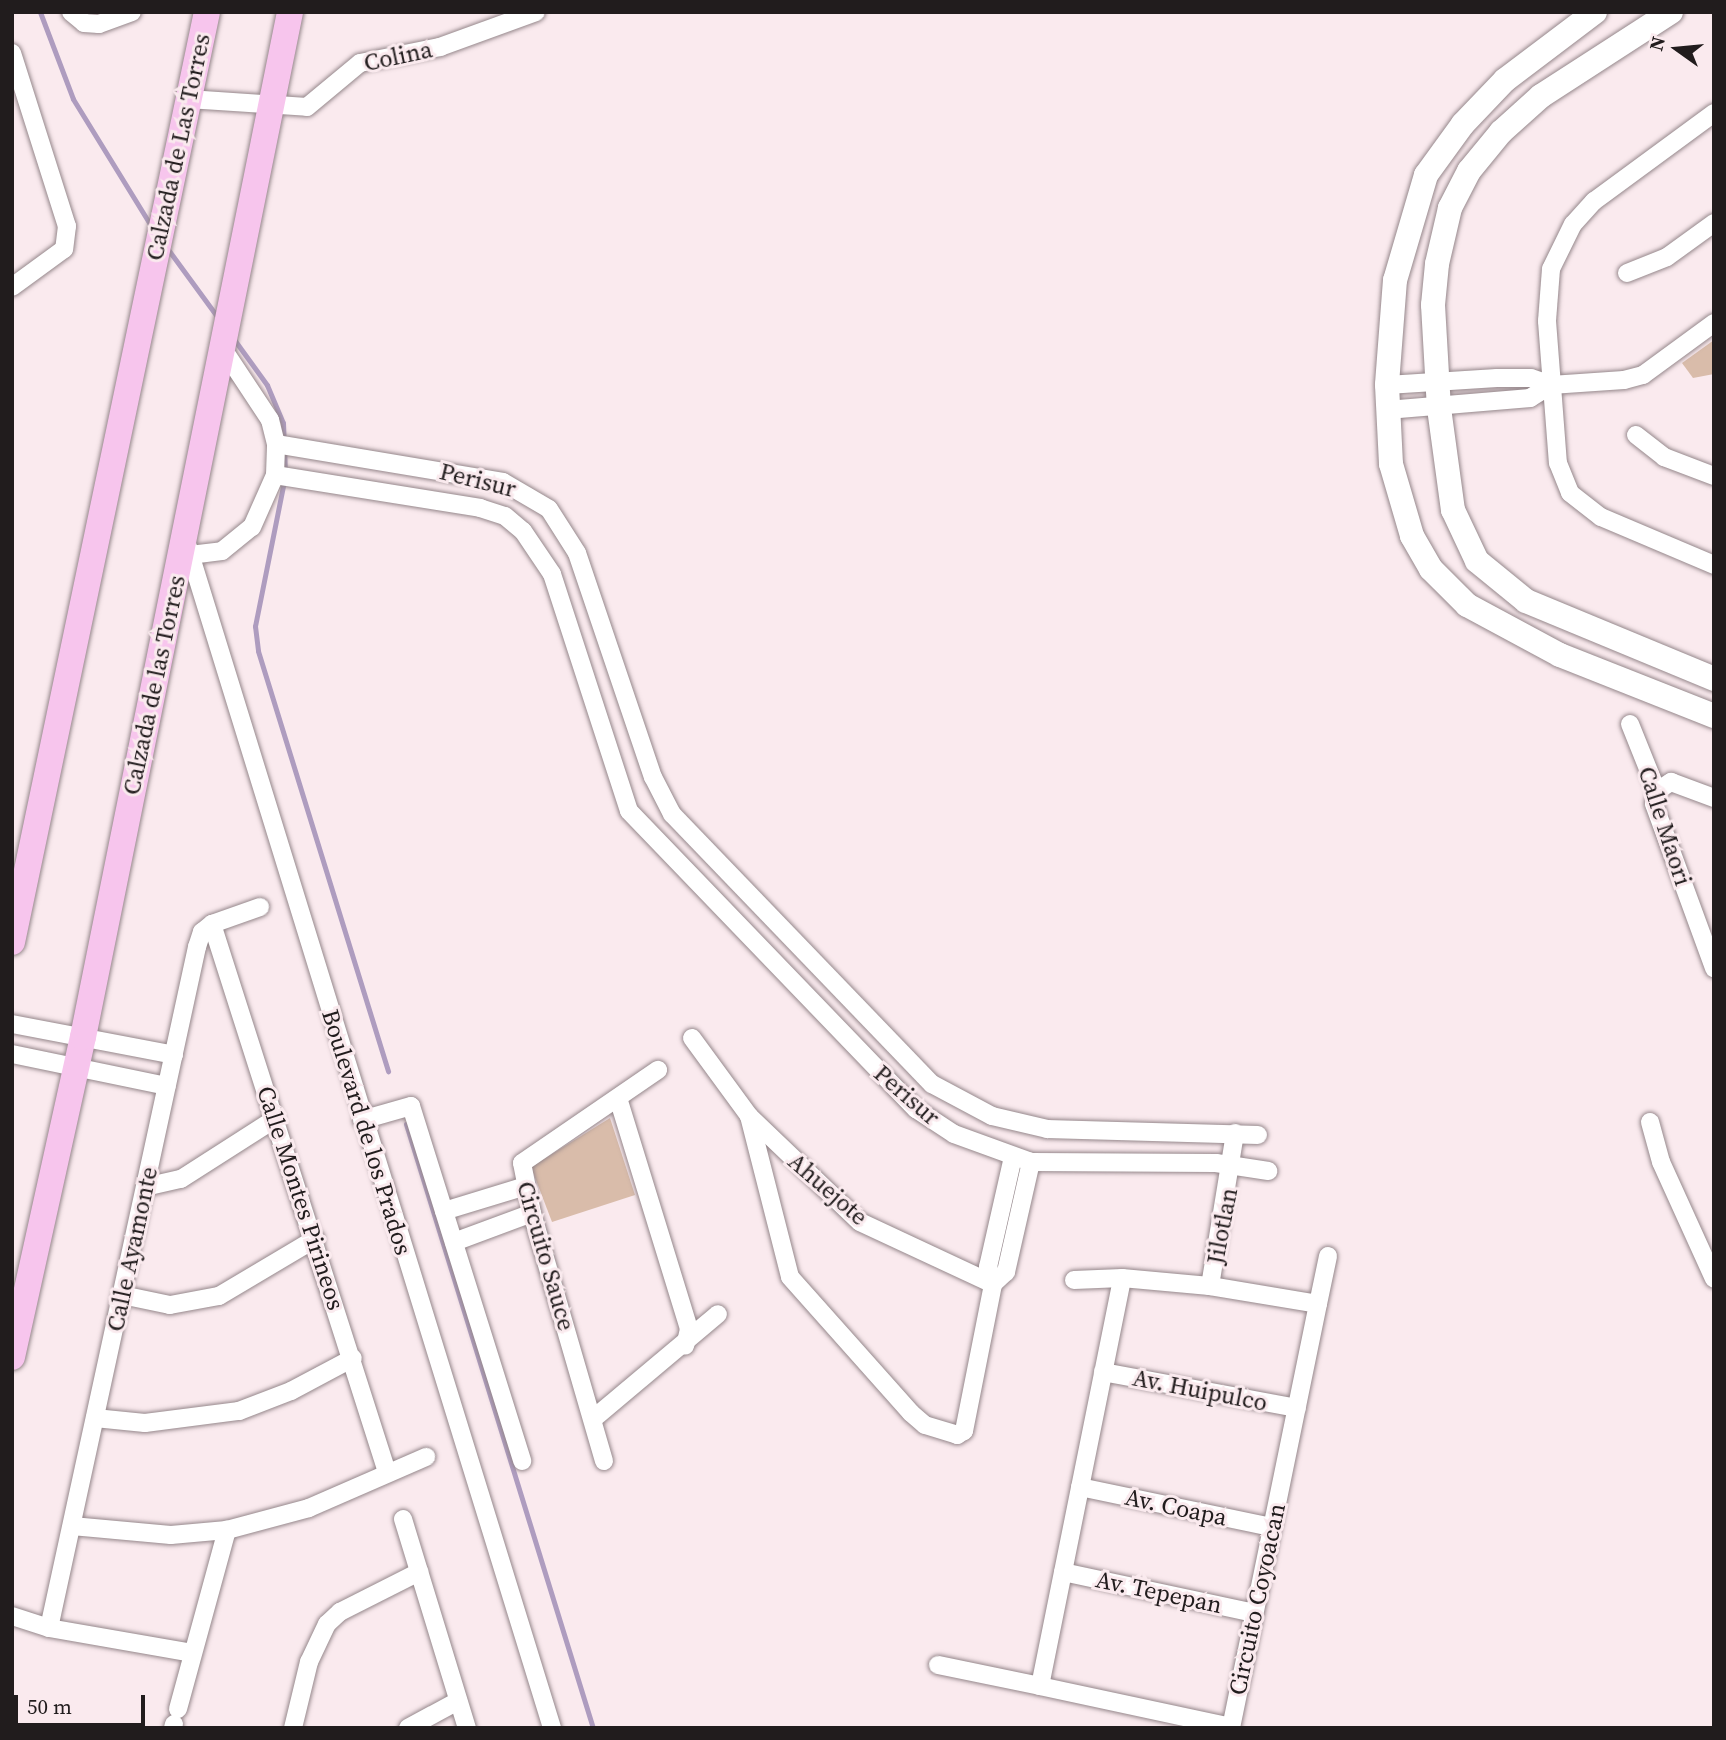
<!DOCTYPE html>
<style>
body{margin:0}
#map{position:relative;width:1726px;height:1740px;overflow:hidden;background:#faeaee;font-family:"Source Serif 4",serif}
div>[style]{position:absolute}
.green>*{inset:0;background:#d9bcaa}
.stream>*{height:5px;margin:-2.5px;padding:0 2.5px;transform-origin:2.5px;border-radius:2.5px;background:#ae9cbf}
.roads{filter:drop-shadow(0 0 2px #95878b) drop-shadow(0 0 2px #95878b)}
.street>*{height:18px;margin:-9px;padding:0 9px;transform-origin:9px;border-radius:9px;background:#fff}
.secondary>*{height:24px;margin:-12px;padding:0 12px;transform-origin:12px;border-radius:12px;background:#fff}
.primary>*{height:26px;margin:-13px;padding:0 13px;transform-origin:13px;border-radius:13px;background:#f7c5ed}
span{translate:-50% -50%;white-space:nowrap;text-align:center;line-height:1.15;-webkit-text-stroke:6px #faeaee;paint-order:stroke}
.street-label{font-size:24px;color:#211c1d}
.frame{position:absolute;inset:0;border:14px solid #211c1d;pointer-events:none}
.north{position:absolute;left:1642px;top:14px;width:70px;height:70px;-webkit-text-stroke:5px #faeaee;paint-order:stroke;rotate:285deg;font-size:19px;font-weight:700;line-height:28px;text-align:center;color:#211c1d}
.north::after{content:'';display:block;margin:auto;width:24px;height:32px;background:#211c1d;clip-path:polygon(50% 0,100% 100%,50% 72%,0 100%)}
.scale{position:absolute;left:14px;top:1695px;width:131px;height:32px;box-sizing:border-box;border:4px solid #211c1d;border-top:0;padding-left:9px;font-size:21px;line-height:24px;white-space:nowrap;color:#211c1d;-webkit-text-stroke:5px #faeaee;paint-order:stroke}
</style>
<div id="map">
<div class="green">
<div style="clip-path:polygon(1714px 340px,1714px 374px,1693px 378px,1682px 363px)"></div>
<div style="clip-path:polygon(610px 1118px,635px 1195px,552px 1222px,531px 1167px)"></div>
</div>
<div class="stream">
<div style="left:40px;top:12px;width:93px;rotate:69.2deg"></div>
<div style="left:73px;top:99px;width:153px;rotate:58.4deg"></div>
<div style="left:167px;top:248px;width:88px;rotate:53.8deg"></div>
<div style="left:233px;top:338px;width:58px;rotate:54.1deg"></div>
<div style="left:267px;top:385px;width:41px;rotate:67.2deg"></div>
<div style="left:283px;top:423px;width:49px;rotate:87.7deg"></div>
<div style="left:284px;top:481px;width:148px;rotate:101.3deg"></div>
<div style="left:255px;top:626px;width:25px;rotate:83deg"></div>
<div style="left:258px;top:651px;width:440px;rotate:72.8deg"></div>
<div style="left:406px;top:1124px;width:632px;rotate:72.8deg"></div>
</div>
<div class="roads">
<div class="street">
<div style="left:71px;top:12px;width:17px;rotate:40deg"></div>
<div style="left:84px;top:23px;width:15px;rotate:4deg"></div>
<div style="left:99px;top:24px;width:35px;rotate:-20deg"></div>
<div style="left:12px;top:53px;width:182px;rotate:72.4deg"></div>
<div style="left:67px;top:226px;width:23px;rotate:97deg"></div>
<div style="left:64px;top:249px;width:64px;rotate:143.8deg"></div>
<div style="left:188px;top:99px;width:119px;rotate:3.8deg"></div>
<div style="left:307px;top:107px;width:69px;rotate:-39.7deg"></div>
<div style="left:360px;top:63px;width:82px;rotate:-11.3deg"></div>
<div style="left:440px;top:47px;width:102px;rotate:-20deg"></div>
<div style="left:1714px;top:113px;width:149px;rotate:143.7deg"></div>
<div style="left:1594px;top:201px;width:31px;rotate:132deg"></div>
<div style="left:1573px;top:224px;width:50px;rotate:116.1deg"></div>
<div style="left:1551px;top:269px;width:52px;rotate:94.4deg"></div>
<div style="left:1547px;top:321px;width:142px;rotate:85.6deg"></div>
<div style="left:1558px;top:463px;width:32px;rotate:68deg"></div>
<div style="left:1570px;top:493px;width:39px;rotate:38deg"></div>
<div style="left:1601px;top:517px;width:123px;rotate:23deg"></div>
<div style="left:1627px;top:273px;width:43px;rotate:-21.8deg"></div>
<div style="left:1667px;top:257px;width:58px;rotate:-35.9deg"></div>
<div style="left:1387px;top:385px;width:110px;rotate:-3.6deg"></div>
<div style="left:1497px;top:378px;width:34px"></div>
<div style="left:1531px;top:378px;width:21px;rotate:19deg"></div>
<div style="left:1551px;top:385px;width:73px;rotate:-3.9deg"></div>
<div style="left:1624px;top:380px;width:20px;rotate:-15deg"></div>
<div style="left:1643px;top:375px;width:88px;rotate:-36.2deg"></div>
<div style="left:1387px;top:410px;width:144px;rotate:-4.8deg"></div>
<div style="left:1530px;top:398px;width:25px;rotate:-32deg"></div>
<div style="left:1636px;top:435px;width:36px;rotate:38deg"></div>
<div style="left:1664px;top:457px;width:53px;rotate:20.8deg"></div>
<div style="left:276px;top:444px;width:230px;rotate:9.5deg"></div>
<div style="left:503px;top:482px;width:53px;rotate:30.4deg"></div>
<div style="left:549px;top:509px;width:52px;rotate:57.5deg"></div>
<div style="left:577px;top:553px;width:237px;rotate:71.3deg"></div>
<div style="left:653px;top:777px;width:42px;rotate:62.8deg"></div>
<div style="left:672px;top:814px;width:375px;rotate:46.1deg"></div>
<div style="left:932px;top:1084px;width:68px;rotate:28.1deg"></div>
<div style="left:992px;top:1116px;width:57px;rotate:13.3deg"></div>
<div style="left:1047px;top:1129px;width:211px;rotate:1.6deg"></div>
<div style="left:275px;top:475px;width:208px;rotate:9.1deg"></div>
<div style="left:480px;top:508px;width:26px;rotate:18deg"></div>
<div style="left:505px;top:516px;width:23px;rotate:40deg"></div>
<div style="left:523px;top:531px;width:52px;rotate:56deg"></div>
<div style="left:552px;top:574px;width:249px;rotate:72deg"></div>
<div style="left:629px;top:811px;width:414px;rotate:46.1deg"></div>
<div style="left:916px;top:1109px;width:45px;rotate:33.3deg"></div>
<div style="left:954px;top:1134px;width:82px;rotate:20deg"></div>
<div style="left:1031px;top:1162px;width:185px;rotate:0.3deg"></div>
<div style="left:1216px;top:1163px;width:53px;rotate:8.7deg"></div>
<div style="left:186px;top:541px;width:1242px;rotate:72.86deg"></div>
<div style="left:190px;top:555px;width:32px;rotate:-7deg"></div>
<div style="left:222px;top:551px;width:38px;rotate:-39deg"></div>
<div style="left:252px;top:527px;width:57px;rotate:-66.1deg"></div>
<div style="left:275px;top:475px;width:31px;rotate:-88deg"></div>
<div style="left:276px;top:444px;width:25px;rotate:-104deg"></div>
<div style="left:270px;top:420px;width:85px;rotate:-123.5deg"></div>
<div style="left:1630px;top:724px;width:72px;rotate:68.1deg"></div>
<div style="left:1657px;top:791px;width:13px;rotate:103deg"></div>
<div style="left:1654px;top:804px;width:175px;rotate:69.9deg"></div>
<div style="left:1657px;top:791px;width:17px;rotate:-33deg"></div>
<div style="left:1671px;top:782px;width:46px;rotate:20.4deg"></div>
<div style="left:212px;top:924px;width:575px;rotate:72.29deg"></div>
<div style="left:12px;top:1024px;width:165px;rotate:10.8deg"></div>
<div style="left:692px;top:1038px;width:97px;rotate:53.8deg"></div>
<div style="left:749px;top:1116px;width:166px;rotate:75.7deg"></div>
<div style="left:790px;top:1277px;width:182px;rotate:48.3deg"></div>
<div style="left:911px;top:1413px;width:18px;rotate:41deg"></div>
<div style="left:925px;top:1425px;width:34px;rotate:17deg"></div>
<div style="left:957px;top:1435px;width:8px;rotate:-30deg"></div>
<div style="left:964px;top:1431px;width:150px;rotate:-78.8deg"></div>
<div style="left:993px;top:1284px;width:18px;rotate:-106deg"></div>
<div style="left:988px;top:1267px;width:113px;rotate:-77.2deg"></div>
<div style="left:12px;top:1054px;width:158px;rotate:11.7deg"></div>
<div style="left:618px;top:1098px;width:242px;rotate:72.9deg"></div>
<div style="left:689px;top:1329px;width:17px;rotate:103deg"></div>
<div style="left:749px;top:1116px;width:153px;rotate:43.7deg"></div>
<div style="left:860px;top:1222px;width:147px;rotate:25deg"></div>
<div style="left:362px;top:1120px;width:51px;rotate:-15.9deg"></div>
<div style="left:411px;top:1106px;width:372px;rotate:72.6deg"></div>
<div style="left:1650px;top:1122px;width:41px;rotate:74.6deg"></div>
<div style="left:1661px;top:1162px;width:128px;rotate:65.6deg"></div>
<div style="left:145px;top:1187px;width:37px;rotate:-13deg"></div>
<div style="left:181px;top:1179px;width:112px;rotate:-32.6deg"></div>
<div style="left:444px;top:1211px;width:86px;rotate:-17deg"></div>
<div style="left:454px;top:1242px;width:83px;rotate:-20.4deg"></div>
<div style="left:1122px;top:1278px;width:88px;rotate:5.2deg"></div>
<div style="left:1210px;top:1286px;width:109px;rotate:9.5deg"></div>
<div style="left:1318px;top:1304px;width:432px;rotate:101.6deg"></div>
<div style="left:1231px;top:1727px;width:195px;rotate:-167.9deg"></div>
<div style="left:1040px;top:1686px;width:416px;rotate:-78.6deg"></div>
<div style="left:1074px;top:1280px;width:48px;rotate:-2.4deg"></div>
<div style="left:993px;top:1284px;width:18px;rotate:-43deg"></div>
<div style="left:1006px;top:1272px;width:113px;rotate:-77.2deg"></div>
<div style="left:1210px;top:1286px;width:155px;rotate:-80.7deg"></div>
<div style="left:122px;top:1295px;width:49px;rotate:11.8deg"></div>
<div style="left:170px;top:1305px;width:50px;rotate:-10.4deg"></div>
<div style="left:219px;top:1296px;width:112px;rotate:-30.7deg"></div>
<div style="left:1318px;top:1304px;width:49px;rotate:-78.2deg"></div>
<div style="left:1103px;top:1372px;width:197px;rotate:10.5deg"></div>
<div style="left:95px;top:1418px;width:50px;rotate:5.7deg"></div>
<div style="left:145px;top:1423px;width:95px;rotate:-7.3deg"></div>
<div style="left:239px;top:1411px;width:56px;rotate:-21deg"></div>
<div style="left:291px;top:1391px;width:70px;rotate:-28deg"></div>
<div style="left:593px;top:1419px;width:163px;rotate:-40deg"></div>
<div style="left:604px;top:1461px;width:258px;rotate:-106.2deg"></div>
<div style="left:532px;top:1213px;width:51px;rotate:-101.3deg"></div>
<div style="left:522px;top:1163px;width:165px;rotate:-34.4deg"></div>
<div style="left:1080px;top:1487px;width:196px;rotate:11.8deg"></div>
<div style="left:403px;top:1519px;width:219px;rotate:73deg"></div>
<div style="left:72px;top:1526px;width:99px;rotate:5.2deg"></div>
<div style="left:171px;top:1535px;width:56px;rotate:-5.1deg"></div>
<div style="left:227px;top:1530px;width:85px;rotate:-15deg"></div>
<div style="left:309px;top:1508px;width:128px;rotate:-23.6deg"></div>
<div style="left:1063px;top:1572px;width:195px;rotate:12.1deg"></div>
<div style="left:12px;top:1616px;width:39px;rotate:18deg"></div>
<div style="left:49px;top:1628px;width:145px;rotate:9.9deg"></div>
<div style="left:49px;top:1628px;width:697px;rotate:-77.74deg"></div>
<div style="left:197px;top:947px;width:16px;rotate:-72deg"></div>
<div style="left:202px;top:932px;width:13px;rotate:-39deg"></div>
<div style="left:212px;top:924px;width:51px;rotate:-19.5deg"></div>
<div style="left:938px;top:1665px;width:104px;rotate:11.6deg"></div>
<div style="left:178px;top:1709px;width:186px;rotate:-74.7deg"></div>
<div style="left:173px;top:1728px;width:4px;rotate:-76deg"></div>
<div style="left:293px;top:1728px;width:68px;rotate:-76.4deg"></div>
<div style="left:309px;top:1662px;width:42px;rotate:-64.7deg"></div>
<div style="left:327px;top:1624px;width:18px;rotate:-43deg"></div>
<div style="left:340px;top:1612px;width:89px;rotate:-26.9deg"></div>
<div style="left:408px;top:1728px;width:57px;rotate:-28.4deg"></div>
</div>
<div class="secondary">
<div style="left:1595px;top:12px;width:113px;rotate:142.9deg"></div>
<div style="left:1505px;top:80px;width:61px;rotate:133.7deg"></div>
<div style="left:1463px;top:124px;width:63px;rotate:126deg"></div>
<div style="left:1426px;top:175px;width:109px;rotate:106.4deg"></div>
<div style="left:1395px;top:280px;width:105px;rotate:94.4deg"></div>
<div style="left:1387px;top:385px;width:79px;rotate:87.1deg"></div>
<div style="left:1391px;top:464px;width:75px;rotate:73.7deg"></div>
<div style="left:1412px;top:536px;width:38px;rotate:60deg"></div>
<div style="left:1431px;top:569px;width:51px;rotate:45deg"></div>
<div style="left:1467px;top:605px;width:106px;rotate:28.3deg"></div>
<div style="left:1560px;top:655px;width:166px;rotate:21.6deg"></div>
<div style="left:1671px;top:12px;width:155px;rotate:147.1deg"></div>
<div style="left:1541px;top:96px;width:54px;rotate:138deg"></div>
<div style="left:1501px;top:132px;width:50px;rotate:129.4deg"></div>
<div style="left:1469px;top:171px;width:42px;rotate:117.2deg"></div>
<div style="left:1450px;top:208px;width:57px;rotate:103.1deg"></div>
<div style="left:1437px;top:264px;width:41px;rotate:95.6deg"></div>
<div style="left:1433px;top:305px;width:103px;rotate:86.7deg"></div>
<div style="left:1439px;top:408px;width:103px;rotate:82.2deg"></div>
<div style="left:1453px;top:510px;width:56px;rotate:64.8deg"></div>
<div style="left:1477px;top:561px;width:63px;rotate:39.2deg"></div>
<div style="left:1526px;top:601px;width:204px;rotate:22.5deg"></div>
</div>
<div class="primary">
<div style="left:12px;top:942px;width:950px;rotate:-78.16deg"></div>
<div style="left:12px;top:1357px;width:328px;rotate:-77.5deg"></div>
<div style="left:83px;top:1037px;width:1046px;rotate:-78.58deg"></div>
</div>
</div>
<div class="street-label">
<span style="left:398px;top:56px;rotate:-12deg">Colina</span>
<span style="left:178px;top:147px;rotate:-78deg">Calzada de Las Torres</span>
<span style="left:478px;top:480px;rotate:14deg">Perisur</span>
<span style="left:154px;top:685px;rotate:-78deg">Calzada de las Torres</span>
<span style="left:1665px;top:826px;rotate:72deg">Calle Maori</span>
<span style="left:907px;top:1095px;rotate:41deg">Perisur</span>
<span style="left:367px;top:1132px;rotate:73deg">Boulevard de los Prados</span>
<span style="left:828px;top:1189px;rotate:41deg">Ahuejote</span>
<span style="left:301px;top:1198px;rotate:72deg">Calle Montes Pirineos</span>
<span style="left:1222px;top:1226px;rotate:-79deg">Jilotlan</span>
<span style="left:132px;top:1249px;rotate:-78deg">Calle Ayamonte</span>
<span style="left:546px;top:1256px;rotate:74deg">Circuito Sauce</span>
<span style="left:1200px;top:1390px;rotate:11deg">Av. Huipulco</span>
<span style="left:1176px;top:1507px;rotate:12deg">Av. Coapa</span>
<span style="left:1159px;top:1592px;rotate:12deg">Av. Tepepan</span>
<span style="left:1257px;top:1599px;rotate:-78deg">Circuito Coyoacan</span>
</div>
<div class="frame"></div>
<div class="north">N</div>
<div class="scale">50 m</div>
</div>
